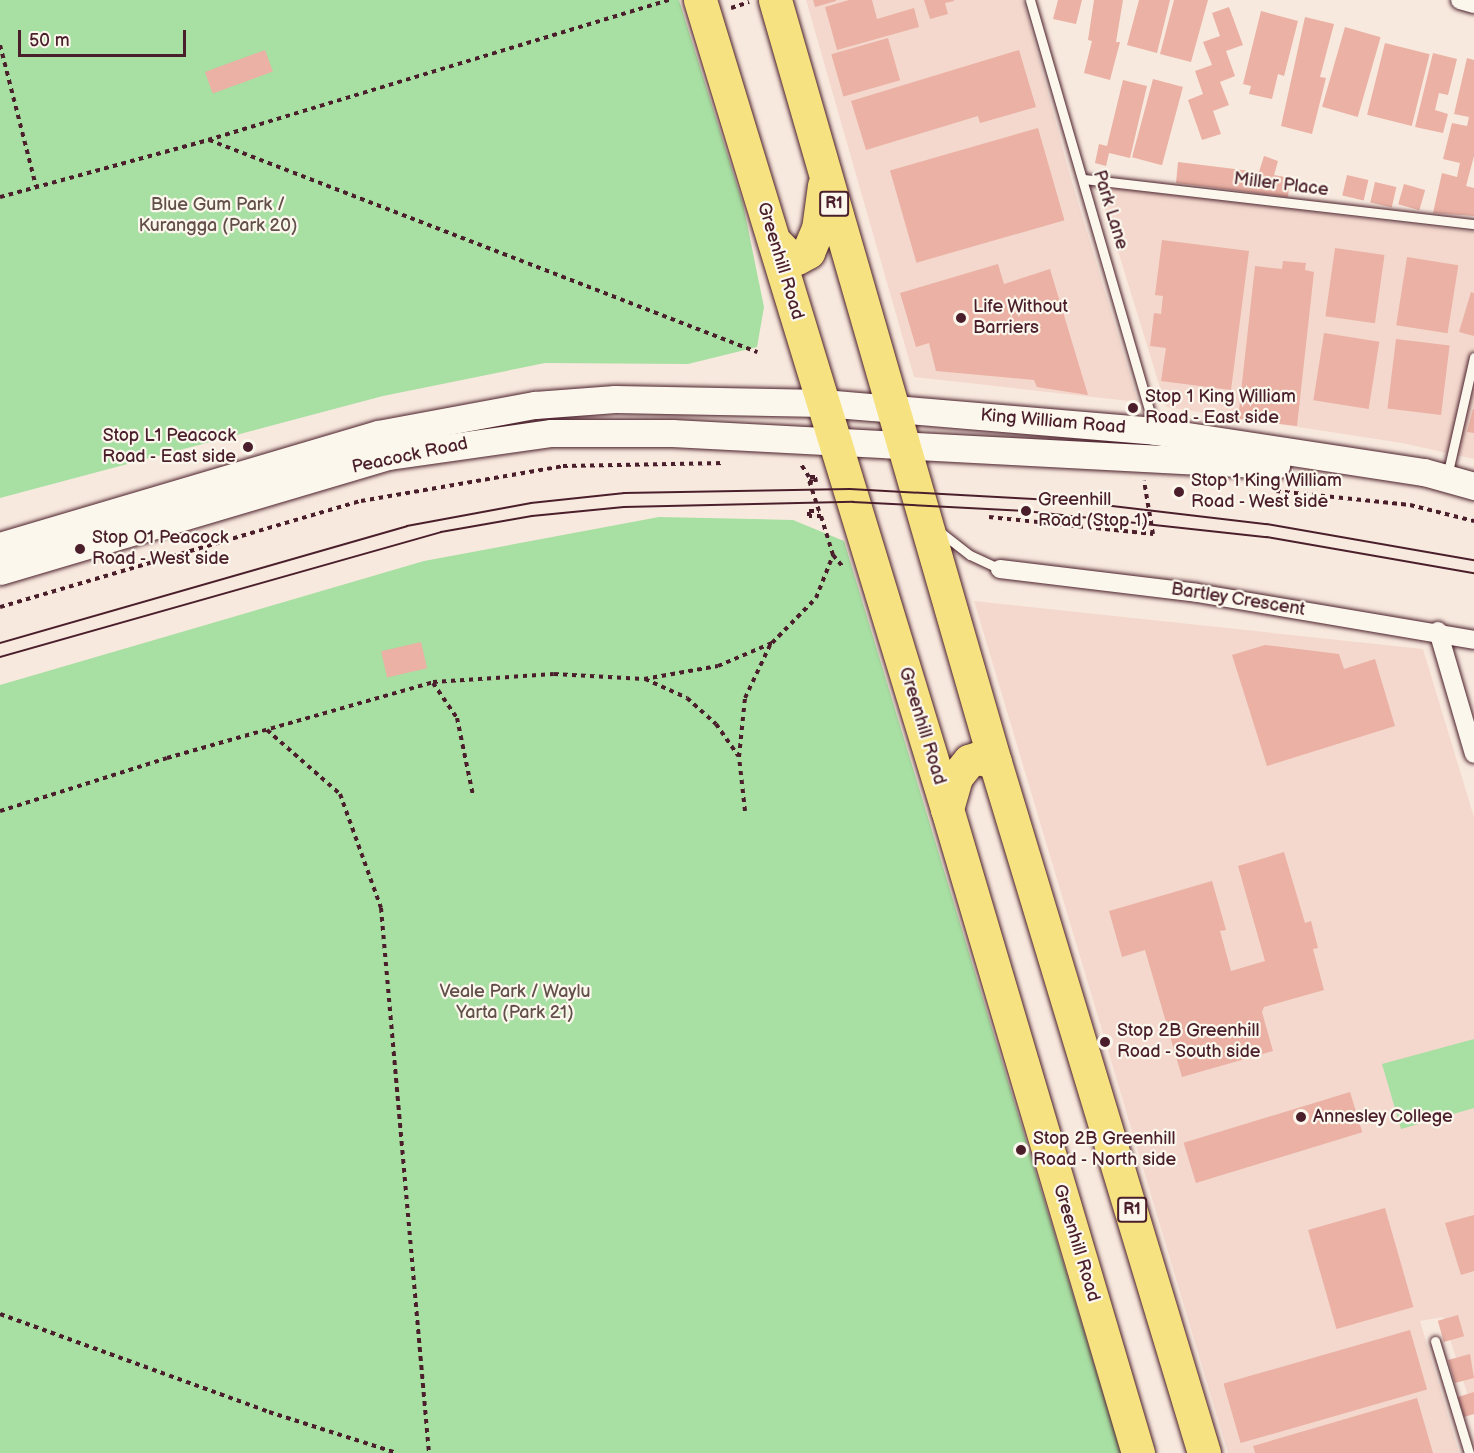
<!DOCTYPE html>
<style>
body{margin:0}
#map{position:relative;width:1474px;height:1453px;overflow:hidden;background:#f8e9de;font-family:"Balsamiq Sans",sans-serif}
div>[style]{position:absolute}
.built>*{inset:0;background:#f4d8cd}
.green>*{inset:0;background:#a8dfa3}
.building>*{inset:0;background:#eab1a4;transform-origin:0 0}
.path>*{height:4px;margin-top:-2px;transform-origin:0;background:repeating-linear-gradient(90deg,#4a1f2b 0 4.5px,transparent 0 9px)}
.roads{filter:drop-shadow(0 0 2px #4a1f2b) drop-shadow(0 0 2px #4a1f2b)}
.lane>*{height:9px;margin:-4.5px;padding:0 4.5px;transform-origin:4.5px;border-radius:4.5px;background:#fbf7ec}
.street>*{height:18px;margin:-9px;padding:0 9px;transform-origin:9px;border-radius:9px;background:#fbf7ec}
.secondary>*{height:27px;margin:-13.5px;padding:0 13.5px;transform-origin:13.5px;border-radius:13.5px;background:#fbf7ec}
.highway>*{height:33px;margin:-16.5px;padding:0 16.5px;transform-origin:16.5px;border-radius:16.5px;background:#f7e281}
.tram>*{height:1.5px;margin:-0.75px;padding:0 0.75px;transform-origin:0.75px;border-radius:0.75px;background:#4a1f2b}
.dots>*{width:16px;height:16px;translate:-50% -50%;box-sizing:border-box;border:3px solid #fbf7ec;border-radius:50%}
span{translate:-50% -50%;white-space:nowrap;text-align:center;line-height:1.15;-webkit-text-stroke:4.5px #fbf7ec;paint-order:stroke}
.shield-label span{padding:2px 4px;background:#fbf7ec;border:2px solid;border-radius:4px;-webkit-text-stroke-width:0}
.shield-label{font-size:16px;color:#4a1f2b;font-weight:700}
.street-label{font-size:18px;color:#4a1f2b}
.park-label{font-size:18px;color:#624f49}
.poi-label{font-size:18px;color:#4a1f2b}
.left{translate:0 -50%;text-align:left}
.right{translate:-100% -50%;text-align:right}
.scale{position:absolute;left:18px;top:30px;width:168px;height:27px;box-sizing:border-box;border:3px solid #4a1f2b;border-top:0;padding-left:8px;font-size:18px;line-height:21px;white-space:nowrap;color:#4a1f2b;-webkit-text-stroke:4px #fbf7ec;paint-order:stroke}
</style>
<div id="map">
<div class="built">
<div style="clip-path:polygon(806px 0,1023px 0,1069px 172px,1138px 402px,914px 377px)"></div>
<div style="clip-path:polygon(1098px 186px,1474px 232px,1474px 459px,1402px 443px,1166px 407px)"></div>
<div style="clip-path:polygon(974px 601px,1423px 649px,1474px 817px,1474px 1415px,1443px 1317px,1420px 1321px,1459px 1453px,1228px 1453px)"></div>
</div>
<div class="green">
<div style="clip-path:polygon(0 0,679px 0,743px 204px,764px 307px,757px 347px,688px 364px,545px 363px,383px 396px,0 498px)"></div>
<div style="clip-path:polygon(659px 517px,793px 520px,844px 541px,1121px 1453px,0 1453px,0 685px,424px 561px)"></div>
<div style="clip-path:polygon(1474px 1039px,1474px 1108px,1401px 1129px,1382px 1064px)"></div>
</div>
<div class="building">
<div style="clip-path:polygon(813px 0,836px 0,836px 1px,815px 7px)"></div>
<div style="clip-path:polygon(849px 0,872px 0,877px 19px,914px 8px,919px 27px,837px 50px,825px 7px)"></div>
<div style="clip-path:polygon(924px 0,954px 0,954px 1px,945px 3px,948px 14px,930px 19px)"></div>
<div style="clip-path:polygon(1058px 0,1082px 0,1076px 24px,1053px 19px)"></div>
<div style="clip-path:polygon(1094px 0,1123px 0,1116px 42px,1120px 42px,1110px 80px,1084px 73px,1092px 41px,1088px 40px)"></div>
<div style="clip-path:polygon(1139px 0,1170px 0,1157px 53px,1127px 45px)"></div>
<div style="clip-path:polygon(1174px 0,1208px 0,1191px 62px,1160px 54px)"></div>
<div style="clip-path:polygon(1229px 7px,1243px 45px,1226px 51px,1235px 76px,1220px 82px,1229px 105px,1213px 111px,1221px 134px,1202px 140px,1188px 100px,1203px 94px,1195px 71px,1212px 65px,1203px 42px,1220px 36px,1212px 13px)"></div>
<div style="clip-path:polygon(1261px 11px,1298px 21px,1284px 76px,1278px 74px,1272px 99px,1249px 94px,1251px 86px,1243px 84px)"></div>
<div style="clip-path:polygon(1305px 17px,1334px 24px,1320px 77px,1326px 78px,1312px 134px,1281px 126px)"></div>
<div style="left:1345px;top:27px;width:37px;height:83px;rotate:16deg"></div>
<div style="left:888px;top:38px;width:44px;height:59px;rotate:74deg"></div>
<div style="left:1385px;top:43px;width:46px;height:74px;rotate:14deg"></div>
<div style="left:265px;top:50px;width:23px;height:64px;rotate:70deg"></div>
<div style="clip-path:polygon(1019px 50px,1036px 107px,980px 123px,978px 116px,866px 150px,851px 101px)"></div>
<div style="clip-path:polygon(1433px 53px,1457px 59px,1448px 95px,1439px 93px,1435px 110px,1448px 114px,1443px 133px,1415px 127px)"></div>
<div style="clip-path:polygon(1467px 58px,1474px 60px,1474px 156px,1466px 186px,1474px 188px,1474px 216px,1433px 213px,1442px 173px,1457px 177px,1460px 163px,1443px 159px,1452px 123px,1467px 126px,1469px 117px,1454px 114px)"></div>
<div style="left:1153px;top:79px;width:31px;height:81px;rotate:15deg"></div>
<div style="clip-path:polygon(1123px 80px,1147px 86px,1130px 158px,1109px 153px,1106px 166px,1095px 163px,1099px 144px,1107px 146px)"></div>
<div style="left:1038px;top:128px;width:96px;height:154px;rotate:74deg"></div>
<div style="clip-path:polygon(1264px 156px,1278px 161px,1274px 175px,1290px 178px,1288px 197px,1176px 183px,1178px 162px,1259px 172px)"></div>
<div style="left:1347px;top:175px;width:22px;height:21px;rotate:13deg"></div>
<div style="left:1375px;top:182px;width:22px;height:21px;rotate:13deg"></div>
<div style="left:1404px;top:184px;width:22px;height:21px;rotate:16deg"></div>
<div style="clip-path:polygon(1162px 240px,1249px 251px,1231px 390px,1161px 381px,1166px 348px,1150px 346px,1154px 313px,1161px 314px,1163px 296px,1155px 295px)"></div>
<div style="left:1335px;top:248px;width:50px;height:69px;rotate:8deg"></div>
<div style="left:1407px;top:257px;width:52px;height:69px;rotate:9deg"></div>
<div style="clip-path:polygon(1283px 261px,1306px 263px,1305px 270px,1314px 272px,1297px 426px,1238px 419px,1255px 266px,1282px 269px)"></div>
<div style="clip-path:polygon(998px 264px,1004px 284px,1050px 269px,1088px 395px,1037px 387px,1034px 380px,936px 371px,929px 343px,916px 347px,900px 293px)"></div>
<div style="clip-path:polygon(1471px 292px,1474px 293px,1474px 336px,1459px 332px)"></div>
<div style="left:1324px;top:333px;width:56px;height:68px;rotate:9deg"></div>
<div style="left:1396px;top:339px;width:54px;height:70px;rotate:7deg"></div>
<div style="clip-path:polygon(1473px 409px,1474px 409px,1474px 433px,1467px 432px)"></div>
<div style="left:421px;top:642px;width:27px;height:41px;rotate:77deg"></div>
<div style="clip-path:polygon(1265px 645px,1339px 654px,1344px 669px,1375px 659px,1395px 726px,1267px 766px,1232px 655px)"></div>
<div style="clip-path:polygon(1284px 852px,1305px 923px,1311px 921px,1318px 948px,1313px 949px,1324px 990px,1264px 1007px,1262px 1012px,1273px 1051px,1182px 1077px,1145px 950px,1122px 957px,1109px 911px,1212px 881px,1226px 930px,1220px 931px,1231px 971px,1265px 961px,1238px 866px)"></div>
<div style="left:1350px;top:1092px;width:42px;height:174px;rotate:73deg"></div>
<div style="left:1385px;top:1208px;width:103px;height:80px;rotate:74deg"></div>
<div style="clip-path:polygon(1474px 1215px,1474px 1271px,1461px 1275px,1445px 1223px)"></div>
<div style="left:1458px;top:1315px;width:22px;height:21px;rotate:74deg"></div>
<div style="left:1410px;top:1330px;width:62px;height:194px;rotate:74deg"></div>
<div style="clip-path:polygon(1470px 1354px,1474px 1378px,1455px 1383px,1448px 1360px)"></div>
<div style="clip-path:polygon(1474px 1392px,1474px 1414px,1464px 1417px,1458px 1397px)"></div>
<div style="clip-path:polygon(1417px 1398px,1433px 1453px,1255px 1453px,1253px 1446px)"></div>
</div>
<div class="path">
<div style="left:731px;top:8px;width:19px;rotate:-18deg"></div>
<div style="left:0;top:45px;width:146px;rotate:75.7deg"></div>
<div style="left:209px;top:140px;width:588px;rotate:21.15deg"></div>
<div style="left:0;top:197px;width:216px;rotate:-15.3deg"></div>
<div style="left:208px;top:140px;width:482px;rotate:-16.9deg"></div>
<div style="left:1276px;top:491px;width:135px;rotate:6deg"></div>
<div style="left:1410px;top:505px;width:66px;rotate:14deg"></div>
<div style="left:989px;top:517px;width:165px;rotate:5.9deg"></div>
<div style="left:1153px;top:534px;width:54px;rotate:-99.6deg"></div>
<div style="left:833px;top:555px;width:17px;rotate:50deg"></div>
<div style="left:0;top:607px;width:376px;rotate:-16.4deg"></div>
<div style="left:361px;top:501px;width:205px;rotate:-9.8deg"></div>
<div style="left:563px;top:466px;width:162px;rotate:-1.1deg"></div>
<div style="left:645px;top:679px;width:46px;rotate:24.3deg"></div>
<div style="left:687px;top:698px;width:39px;rotate:42deg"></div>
<div style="left:716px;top:724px;width:39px;rotate:55deg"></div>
<div style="left:433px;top:683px;width:42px;rotate:55.6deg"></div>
<div style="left:457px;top:718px;width:79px;rotate:78.3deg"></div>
<div style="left:267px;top:730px;width:97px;rotate:41.2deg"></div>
<div style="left:340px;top:794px;width:121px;rotate:70.2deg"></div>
<div style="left:381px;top:908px;width:547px;rotate:84.97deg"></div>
<div style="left:0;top:811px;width:175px;rotate:-17.6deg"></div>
<div style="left:167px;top:758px;width:277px;rotate:-15.9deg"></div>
<div style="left:433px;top:682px;width:121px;rotate:-3.8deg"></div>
<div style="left:554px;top:674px;width:90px;rotate:3.2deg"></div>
<div style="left:644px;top:679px;width:75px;rotate:-10deg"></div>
<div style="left:718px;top:666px;width:59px;rotate:-23.1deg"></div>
<div style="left:772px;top:643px;width:63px;rotate:-45.6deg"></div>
<div style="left:816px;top:598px;width:46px;rotate:-68.4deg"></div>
<div style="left:833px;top:555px;width:41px;rotate:-107.1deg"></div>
<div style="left:821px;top:516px;width:12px;rotate:180deg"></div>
<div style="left:809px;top:516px;width:5px;rotate:-90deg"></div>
<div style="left:809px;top:511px;width:10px"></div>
<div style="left:819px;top:511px;width:32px;rotate:-108deg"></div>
<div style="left:809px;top:481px;width:7px;rotate:8deg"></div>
<div style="left:816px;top:482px;width:5px;rotate:-101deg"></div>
<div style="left:815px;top:477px;width:6px;rotate:180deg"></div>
<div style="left:809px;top:477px;width:15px;rotate:-122deg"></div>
<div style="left:745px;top:811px;width:54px;rotate:-96.3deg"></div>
<div style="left:739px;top:757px;width:59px;rotate:-84.2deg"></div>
<div style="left:745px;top:698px;width:61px;rotate:-64.7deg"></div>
<div style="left:0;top:1314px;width:286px;rotate:20deg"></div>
<div style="left:269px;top:1412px;width:134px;rotate:17.8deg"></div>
</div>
<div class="roads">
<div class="lane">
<div style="left:1030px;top:0;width:445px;rotate:73.8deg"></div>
<div style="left:1084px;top:179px;width:393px;rotate:6.6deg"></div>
<div style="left:1447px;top:476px;width:122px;rotate:-77.2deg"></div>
<div style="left:939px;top:531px;width:39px;rotate:38deg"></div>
<div style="left:970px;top:555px;width:33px;rotate:25deg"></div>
<div style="left:1435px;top:1341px;width:117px;rotate:73.1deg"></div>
</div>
<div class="street">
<div style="left:1460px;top:0;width:15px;rotate:16deg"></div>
<div style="left:1000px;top:569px;width:198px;rotate:6.9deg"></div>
<div style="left:1197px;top:593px;width:281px;rotate:9.6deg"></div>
<div style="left:1438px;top:631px;width:128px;rotate:73.7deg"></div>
</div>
<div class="secondary">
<div style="left:0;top:546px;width:394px;rotate:-16.5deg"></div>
<div style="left:378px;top:434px;width:160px;rotate:-10.5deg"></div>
<div style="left:535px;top:405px;width:80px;rotate:-4.3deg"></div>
<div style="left:615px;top:399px;width:208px;rotate:1.1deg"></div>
<div style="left:823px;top:403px;width:333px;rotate:4.8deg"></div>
<div style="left:1155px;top:431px;width:272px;rotate:8.7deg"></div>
<div style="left:1424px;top:472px;width:52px;rotate:15.6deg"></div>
<div style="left:0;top:571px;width:406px;rotate:-16.5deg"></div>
<div style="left:389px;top:456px;width:164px;rotate:-8.1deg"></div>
<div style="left:551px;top:433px;width:121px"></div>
<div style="left:672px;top:433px;width:605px;rotate:3.03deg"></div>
</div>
<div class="highway">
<div style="left:700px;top:0;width:846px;rotate:73.02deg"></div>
<div style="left:947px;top:809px;width:672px;rotate:73.48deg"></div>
<div style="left:775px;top:0;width:793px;rotate:73.9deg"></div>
<div style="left:995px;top:762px;width:722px;rotate:73.17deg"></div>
<div style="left:774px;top:241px;width:21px;rotate:45deg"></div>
<div style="left:789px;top:256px;width:8px;rotate:14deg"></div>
<div style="left:797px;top:258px;width:13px;rotate:-29deg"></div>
<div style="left:808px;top:252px;width:25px;rotate:-67deg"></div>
<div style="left:818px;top:229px;width:44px;rotate:-82.2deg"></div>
<div style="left:947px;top:809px;width:33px;rotate:-74deg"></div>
<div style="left:956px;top:777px;width:21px;rotate:-51deg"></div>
<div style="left:969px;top:761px;width:9px;rotate:-18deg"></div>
<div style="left:978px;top:758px;width:17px;rotate:13deg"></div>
</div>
</div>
<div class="tram">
<div style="left:0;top:643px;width:423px;rotate:-16deg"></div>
<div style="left:407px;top:526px;width:126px;rotate:-10.5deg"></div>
<div style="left:531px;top:503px;width:94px;rotate:-6.1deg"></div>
<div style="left:624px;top:493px;width:226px;rotate:-1deg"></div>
<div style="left:850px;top:489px;width:220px;rotate:3.1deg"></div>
<div style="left:1070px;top:501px;width:198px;rotate:6.7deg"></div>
<div style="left:1267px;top:524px;width:210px;rotate:9.9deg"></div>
<div style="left:0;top:657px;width:458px;rotate:-15.8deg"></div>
<div style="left:441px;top:532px;width:92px;rotate:-10deg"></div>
<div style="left:532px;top:516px;width:92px;rotate:-5.6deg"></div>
<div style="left:624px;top:507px;width:229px;rotate:-1.3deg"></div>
<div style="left:853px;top:502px;width:173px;rotate:3deg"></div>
<div style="left:1026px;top:511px;width:242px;rotate:6.2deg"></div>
<div style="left:1267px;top:537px;width:210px;rotate:9.9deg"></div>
</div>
<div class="dots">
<div style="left:961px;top:318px;background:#4a1f2b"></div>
<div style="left:1133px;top:408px;background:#4a1f2b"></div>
<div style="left:248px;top:447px;background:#4a1f2b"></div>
<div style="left:1179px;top:492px;background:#4a1f2b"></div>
<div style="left:1026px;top:511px;background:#4a1f2b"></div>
<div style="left:80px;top:549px;background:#4a1f2b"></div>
<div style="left:1105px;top:1042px;background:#4a1f2b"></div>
<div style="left:1301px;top:1117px;background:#4a1f2b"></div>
<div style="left:1021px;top:1150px;background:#4a1f2b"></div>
</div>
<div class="shield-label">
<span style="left:834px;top:204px">R1</span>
<span style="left:1132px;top:1210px">R1</span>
</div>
<div class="street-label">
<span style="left:1281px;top:185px;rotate:7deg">Miller Place</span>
<span style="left:1110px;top:210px;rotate:73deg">Park Lane</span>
<span style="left:780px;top:261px;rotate:73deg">Greenhill Road</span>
<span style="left:1053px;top:422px;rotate:5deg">King William Road</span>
<span style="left:410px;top:456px;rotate:-12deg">Peacock Road</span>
<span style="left:1238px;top:600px;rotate:9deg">Bartley Crescent</span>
<span style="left:922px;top:726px;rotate:73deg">Greenhill Road</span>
<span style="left:1076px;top:1243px;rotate:73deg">Greenhill Road</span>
</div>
<div class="park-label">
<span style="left:218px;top:216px">Blue Gum Park /<br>Kurangga (Park 20)</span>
<span style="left:515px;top:1003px">Veale Park / Waylu<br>Yarta (Park 21)</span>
</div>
<div class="poi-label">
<span class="left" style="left:973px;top:318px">Life Without<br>Barriers</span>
<span class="left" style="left:1145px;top:408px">Stop 1 King William<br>Road - East side</span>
<span class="right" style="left:236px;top:447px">Stop L1 Peacock<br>Road - East side</span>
<span class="left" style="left:1191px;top:492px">Stop 1 King William<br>Road - West side</span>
<span class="left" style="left:1038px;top:511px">Greenhill<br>Road (Stop 1)</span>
<span class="left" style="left:92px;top:549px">Stop O1 Peacock<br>Road - West side</span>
<span class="left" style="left:1117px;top:1042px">Stop 2B Greenhill<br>Road - South side</span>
<span class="left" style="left:1313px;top:1117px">Annesley College</span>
<span class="left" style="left:1033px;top:1150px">Stop 2B Greenhill<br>Road - North side</span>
</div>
<div class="scale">50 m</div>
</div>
